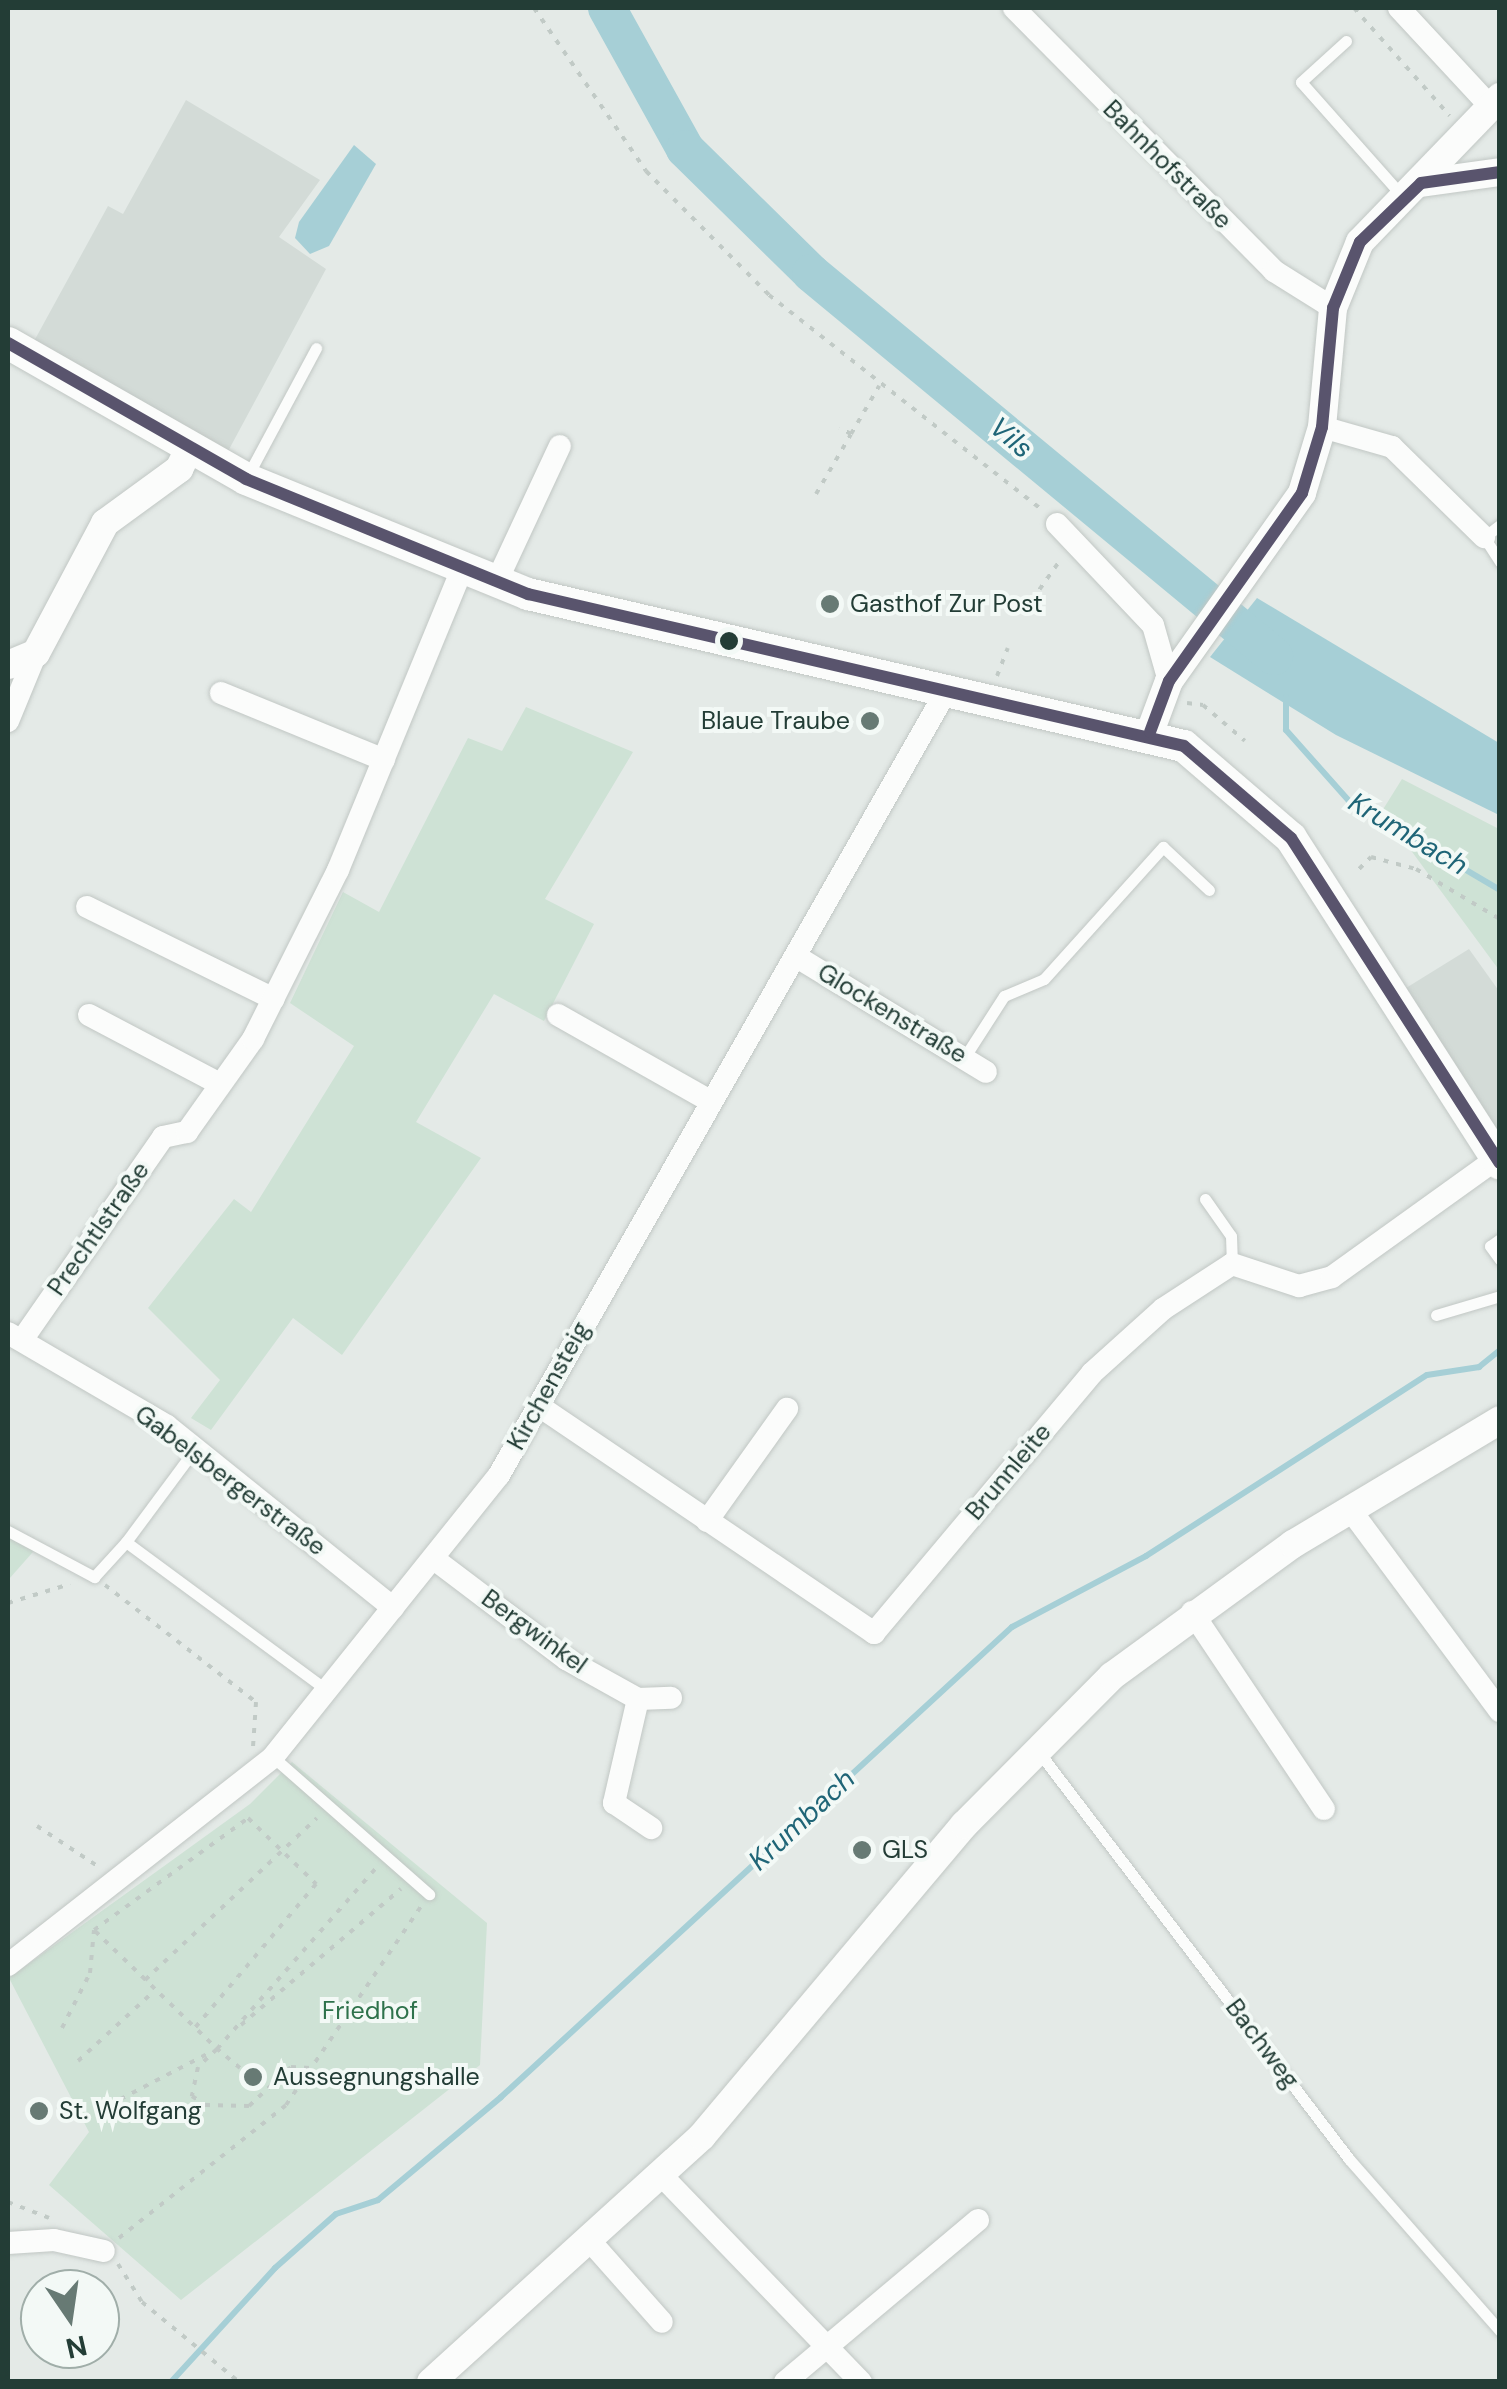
<!DOCTYPE html>
<meta charset="utf-8">
<style>
body{margin:0}
#map{position:relative;width:1507px;height:2389px;overflow:hidden;background:#e4eae7;font-family:"DM Sans",sans-serif}
div>[style]{position:absolute}
.built>*{inset:0;background:#d3dbd7}
.green>*{inset:0;background:#cee2d5}
.water>*{inset:0;background:#a6cfd6}
.stream>*{height:6px;margin:-3px;padding:0 3px;transform-origin:3px;border-radius:3px;background:#a6cfd6}
.river>*{height:38px;margin:-19px;padding:0 19px;transform-origin:19px;border-radius:19px;background:#a6cfd6}
.path>*{height:4px;margin-top:-2px;transform-origin:0;background:repeating-linear-gradient(90deg,#c1cac6 0 5px,transparent 0 13px)}
.roads{filter:drop-shadow(0 0 2px #c1c7c4) drop-shadow(0 0 2px #c1c7c4)}
.service>*{height:11px;margin:-5.5px;padding:0 5.5px;transform-origin:5.5px;border-radius:5.5px;background:#fbfcfb}
.minor>*{height:22px;margin:-11px;padding:0 11px;transform-origin:11px;border-radius:11px;background:#fbfcfb}
.tertiary>*{height:28px;margin:-14px;padding:0 14px;transform-origin:14px;border-radius:14px;background:#fbfcfb}
.secondary>*{height:32px;margin:-16px;padding:0 16px;transform-origin:16px;border-radius:16px;background:#fbfcfb}
.bus-1>*{height:12px;margin:-6px;padding:0 6px;transform-origin:6px;border-radius:6px;background:#59546d}
.dots>*{width:28px;height:28px;translate:-50% -50%;box-sizing:border-box;border:5px solid #f3f9f6;border-radius:50%}
span{translate:-50% -50%;white-space:nowrap;text-align:center;line-height:1.15;-webkit-text-stroke:8px #f3f9f6;paint-order:stroke}
.street-label{font-size:25px;color:#233d36}
.poi-label{font-size:25px;color:#233d36}
.left{translate:0 -50%;text-align:left}
.right{translate:-100% -50%;text-align:right}
.park-label{font-size:25px;color:#2e724b}
.water-label{font-size:28px;color:#1f6577;font-style:italic}
.frame{position:absolute;inset:0;border:10px solid #233d36;pointer-events:none}
.north{position:absolute;left:20px;top:2269px;width:100px;height:100px;box-sizing:border-box;background:#f3f9f6;border:2px solid #a0aea9;border-radius:50%;rotate:167deg;font-size:28px;font-weight:700;line-height:40px;text-align:center;color:#233d36}
.north::after{content:'';display:block;margin:auto;width:35px;height:45px;background:#677a74;clip-path:polygon(50% 0,100% 100%,50% 72%,0 100%)}
</style>
<div id="map">
<div class="built">
<div style="clip-path:polygon(186px 100px,320px 180px,279px 237px,326px 269px,226px 455px,33px 343px,108px 206px,123px 214px)"></div>
<div style="clip-path:polygon(1469px 949px,1499px 991px,1499px 1134px,1406px 988px)"></div>
</div>
<div class="green">
<div style="clip-path:polygon(526px 707px,633px 752px,545px 899px,594px 924px,544px 1021px,494px 994px,416px 1122px,481px 1158px,342px 1355px,293px 1318px,211px 1430px,191px 1418px,220px 1380px,148px 1308px,234px 1199px,251px 1212px,354px 1046px,290px 1003px,343px 892px,379px 912px,468px 738px,502px 751px)"></div>
<div style="clip-path:polygon(1402px 779px,1499px 829px,1499px 970px,1407px 845px,1372px 827px)"></div>
<div style="clip-path:polygon(8px 1527px,40px 1544px,9px 1579px,8px 1579px)"></div>
<div style="clip-path:polygon(292px 1762px,487px 1923px,480px 2065px,181px 2300px,49px 2185px,89px 2132px,9px 1978px,250px 1804px)"></div>
</div>
<div class="water">
<div style="clip-path:polygon(354px 145px,376px 164px,329px 246px,310px 254px,295px 238px,299px 222px)"></div>
<div style="clip-path:polygon(1257px 598px,1499px 743px,1499px 815px,1336px 735px,1210px 657px)"></div>
</div>
<div class="stream">
<div style="left:1286px;top:697px;width:33px;rotate:90deg"></div>
<div style="left:1286px;top:730px;width:95px;rotate:48.4deg"></div>
<div style="left:1349px;top:801px;width:175px;rotate:30.5deg"></div>
<div style="left:171px;top:2382px;width:154px;rotate:-47.6deg"></div>
<div style="left:275px;top:2268px;width:81px;rotate:-41.5deg"></div>
<div style="left:336px;top:2214px;width:44px;rotate:-18.4deg"></div>
<div style="left:378px;top:2200px;width:160px;rotate:-39.9deg"></div>
<div style="left:501px;top:2097px;width:694px;rotate:-42.61deg"></div>
<div style="left:1012px;top:1627px;width:152px;rotate:-27.9deg"></div>
<div style="left:1146px;top:1556px;width:334px;rotate:-32.8deg"></div>
<div style="left:1427px;top:1375px;width:53px;rotate:-8.7deg"></div>
<div style="left:1479px;top:1367px;width:27px;rotate:-39deg"></div>
</div>
<div class="river">
<div style="left:607px;top:8px;width:161px;rotate:61deg"></div>
<div style="left:685px;top:149px;width:177px;rotate:44.5deg"></div>
<div style="left:811px;top:273px;width:601px;rotate:39.6deg"></div>
</div>
<div class="path">
<div style="left:534px;top:8px;width:198px;rotate:55.5deg"></div>
<div style="left:646px;top:171px;width:175px;rotate:45.2deg"></div>
<div style="left:769px;top:295px;width:349px;rotate:38.2deg"></div>
<div style="left:1354px;top:8px;width:144px;rotate:48.4deg"></div>
<div style="left:851px;top:434px;width:56px;rotate:-59.7deg"></div>
<div style="left:816px;top:494px;width:69px;rotate:-59.7deg"></div>
<div style="left:851px;top:434px;width:13px;rotate:-151deg"></div>
<div style="left:1032px;top:600px;width:50px;rotate:-54.7deg"></div>
<div style="left:997px;top:676px;width:30px;rotate:-69deg"></div>
<div style="left:1187px;top:703px;width:16px;rotate:7deg"></div>
<div style="left:1203px;top:705px;width:55px;rotate:40.6deg"></div>
<div style="left:1359px;top:869px;width:17px;rotate:-45deg"></div>
<div style="left:1371px;top:857px;width:47px;rotate:14.9deg"></div>
<div style="left:1416px;top:869px;width:98px;rotate:30.8deg"></div>
<div style="left:105px;top:1585px;width:191px;rotate:37.8deg"></div>
<div style="left:256px;top:1702px;width:45px;rotate:93.8deg"></div>
<div style="left:8px;top:1603px;width:65px;rotate:-17deg"></div>
<div style="left:37px;top:1826px;width:74px;rotate:33.5deg"></div>
<div style="left:95px;top:1931px;width:170px;rotate:44deg"></div>
<div style="left:145px;top:1980px;width:236px;rotate:-43.3deg"></div>
<div style="left:241px;top:2025px;width:210px;rotate:-40.4deg"></div>
<div style="left:62px;top:2028px;width:62px;rotate:-63deg"></div>
<div style="left:90px;top:1973px;width:43px;rotate:-84.7deg"></div>
<div style="left:94px;top:1930px;width:190px;rotate:-36deg"></div>
<div style="left:248px;top:1818px;width:95px;rotate:44.1deg"></div>
<div style="left:316px;top:1884px;width:191px;rotate:130.1deg"></div>
<div style="left:217px;top:2049px;width:26px;rotate:137deg"></div>
<div style="left:198px;top:2067px;width:30px;rotate:102deg"></div>
<div style="left:192px;top:2096px;width:16px;rotate:35deg"></div>
<div style="left:205px;top:2105px;width:44px;rotate:1.3deg"></div>
<div style="left:249px;top:2106px;width:57px;rotate:-42.9deg"></div>
<div style="left:291px;top:2067px;width:20px;rotate:3deg"></div>
<div style="left:78px;top:2061px;width:103px;rotate:-42.6deg"></div>
<div style="left:240px;top:2068px;width:30px;rotate:-140deg"></div>
<div style="left:217px;top:2049px;width:241px;rotate:-48.7deg"></div>
<div style="left:86px;top:2117px;width:143px;rotate:-27.5deg"></div>
<div style="left:8px;top:2202px;width:44px;rotate:21.3deg"></div>
<div style="left:119px;top:2238px;width:213px;rotate:-38.5deg"></div>
<div style="left:286px;top:2105px;width:242px;rotate:-55.8deg"></div>
<div style="left:118px;top:2264px;width:45px;rotate:57.7deg"></div>
<div style="left:142px;top:2302px;width:126px;rotate:39.5deg"></div>
</div>
<div class="roads">
<div class="service">
<div style="left:1346px;top:41px;width:61px;rotate:137.7deg"></div>
<div style="left:1301px;top:82px;width:155px;rotate:48.4deg"></div>
<div style="left:248px;top:475px;width:144px;rotate:-61.8deg"></div>
<div style="left:1500px;top:525px;width:20px;rotate:143deg"></div>
<div style="left:1484px;top:537px;width:30px;rotate:57deg"></div>
<div style="left:964px;top:1058px;width:74px;rotate:-57.2deg"></div>
<div style="left:1004px;top:996px;width:43px;rotate:-23deg"></div>
<div style="left:1044px;top:979px;width:178px;rotate:-48deg"></div>
<div style="left:1163px;top:847px;width:63px;rotate:43.1deg"></div>
<div style="left:1205px;top:1199px;width:45px;rotate:54.9deg"></div>
<div style="left:1231px;top:1236px;width:28px;rotate:88deg"></div>
<div style="left:1500px;top:1239px;width:12px;rotate:145deg"></div>
<div style="left:1490px;top:1246px;width:17px;rotate:54deg"></div>
<div style="left:1436px;top:1315px;width:67px;rotate:-16.5deg"></div>
<div style="left:195px;top:1449px;width:116px;rotate:126.6deg"></div>
<div style="left:126px;top:1542px;width:250px;rotate:36.4deg"></div>
<div style="left:8px;top:1531px;width:98px;rotate:28.1deg"></div>
<div style="left:94px;top:1577px;width:47px;rotate:-47.6deg"></div>
<div style="left:1038px;top:1751px;width:513px;rotate:52.68deg"></div>
<div style="left:1349px;top:2159px;width:229px;rotate:48.7deg"></div>
<div style="left:273px;top:1757px;width:208px;rotate:41.3deg"></div>
</div>
<div class="minor">
<div style="left:1014px;top:8px;width:370px;rotate:45.3deg"></div>
<div style="left:1274px;top:271px;width:70px;rotate:32.1deg"></div>
<div style="left:1399px;top:8px;width:135px;rotate:47.1deg"></div>
<div style="left:1322px;top:427px;width:73px;rotate:15.9deg"></div>
<div style="left:1392px;top:447px;width:129px;rotate:44.4deg"></div>
<div style="left:1057px;top:524px;width:139px;rotate:46.5deg"></div>
<div style="left:1153px;top:625px;width:58px;rotate:74.1deg"></div>
<div style="left:496px;top:583px;width:151px;rotate:-65deg"></div>
<div style="left:221px;top:693px;width:176px;rotate:22.3deg"></div>
<div style="left:8px;top:721px;width:74px;rotate:-67.6deg"></div>
<div style="left:87px;top:907px;width:208px;rotate:26.2deg"></div>
<div style="left:797px;top:957px;width:221px;rotate:31.3deg"></div>
<div style="left:89px;top:1015px;width:148px;rotate:27.8deg"></div>
<div style="left:558px;top:1015px;width:172px;rotate:29.5deg"></div>
<div style="left:8px;top:1333px;width:184px;rotate:30.3deg"></div>
<div style="left:167px;top:1426px;width:290px;rotate:38.8deg"></div>
<div style="left:22px;top:1340px;width:247px;rotate:-55.2deg"></div>
<div style="left:163px;top:1137px;width:25px;rotate:-12deg"></div>
<div style="left:187px;top:1132px;width:114px;rotate:-54.6deg"></div>
<div style="left:253px;top:1039px;width:189px;rotate:-63.3deg"></div>
<div style="left:338px;top:870px;width:323px;rotate:-67.6deg"></div>
<div style="left:539px;top:1406px;width:405px;rotate:34.1deg"></div>
<div style="left:874px;top:1633px;width:339px;rotate:-50deg"></div>
<div style="left:1092px;top:1373px;width:96px;rotate:-42deg"></div>
<div style="left:1163px;top:1309px;width:82px;rotate:-33.1deg"></div>
<div style="left:1232px;top:1264px;width:71px;rotate:18.2deg"></div>
<div style="left:1299px;top:1286px;width:34px;rotate:-15deg"></div>
<div style="left:1332px;top:1277px;width:202px;rotate:-35.7deg"></div>
<div style="left:1349px;top:1508px;width:253px;rotate:53.4deg"></div>
<div style="left:707px;top:1521px;width:138px;rotate:-54.5deg"></div>
<div style="left:434px;top:1559px;width:166px;rotate:37.1deg"></div>
<div style="left:566px;top:1659px;width:82px;rotate:29.1deg"></div>
<div style="left:638px;top:1699px;width:33px;rotate:-2deg"></div>
<div style="left:1192px;top:1612px;width:237px;rotate:56.2deg"></div>
<div style="left:638px;top:1699px;width:107px;rotate:103deg"></div>
<div style="left:614px;top:1803px;width:45px;rotate:34deg"></div>
<div style="left:8px;top:1965px;width:337px;rotate:-38.1deg"></div>
<div style="left:273px;top:1757px;width:361px;rotate:-51.3deg"></div>
<div style="left:499px;top:1475px;width:904px;rotate:-60.29deg"></div>
<div style="left:661px;top:2175px;width:288px;rotate:46deg"></div>
<div style="left:590px;top:2241px;width:108px;rotate:48.4deg"></div>
<div style="left:8px;top:2243px;width:46px;rotate:-3.7deg"></div>
<div style="left:54px;top:2240px;width:51px;rotate:12.4deg"></div>
<div style="left:785px;top:2382px;width:252px;rotate:-40deg"></div>
</div>
<div class="tertiary">
<div style="left:1421px;top:183px;width:80px;rotate:-7.9deg"></div>
<div style="left:8px;top:665px;width:30px;rotate:-23deg"></div>
<div style="left:36px;top:653px;width:147px;rotate:-62deg"></div>
<div style="left:105px;top:523px;width:92px;rotate:-36.1deg"></div>
<div style="left:179px;top:469px;width:25px;rotate:-63deg"></div>
<div style="left:1150px;top:732px;width:54px;rotate:-69.6deg"></div>
<div style="left:1169px;top:681px;width:230px;rotate:-54.7deg"></div>
<div style="left:1302px;top:493px;width:69px;rotate:-73.1deg"></div>
<div style="left:1322px;top:427px;width:120px;rotate:-84.7deg"></div>
<div style="left:1333px;top:308px;width:71px;rotate:-67.8deg"></div>
<div style="left:1360px;top:242px;width:202px;rotate:-46deg"></div>
<div style="left:431px;top:2382px;width:366px;rotate:-42.2deg"></div>
<div style="left:702px;top:2136px;width:407px;rotate:-49.9deg"></div>
<div style="left:964px;top:1825px;width:210px;rotate:-45.2deg"></div>
<div style="left:1112px;top:1676px;width:224px;rotate:-36.1deg"></div>
<div style="left:1293px;top:1544px;width:241px;rotate:-30.9deg"></div>
</div>
<div class="secondary">
<div style="left:8px;top:343px;width:274px;rotate:29.7deg"></div>
<div style="left:246px;top:479px;width:305px;rotate:22.2deg"></div>
<div style="left:528px;top:594px;width:673px;rotate:13.05deg"></div>
<div style="left:1184px;top:746px;width:141px;rotate:40.7deg"></div>
<div style="left:1291px;top:838px;width:387px;rotate:57.3deg"></div>
</div>
</div>
<div class="bus-1">
<div style="left:8px;top:343px;width:274px;rotate:29.7deg"></div>
<div style="left:246px;top:479px;width:305px;rotate:22.2deg"></div>
<div style="left:528px;top:594px;width:673px;rotate:13.05deg"></div>
<div style="left:1184px;top:746px;width:141px;rotate:40.7deg"></div>
<div style="left:1291px;top:838px;width:386px;rotate:57.3deg"></div>
<div style="left:1150px;top:732px;width:54px;rotate:-69.6deg"></div>
<div style="left:1169px;top:681px;width:230px;rotate:-54.7deg"></div>
<div style="left:1302px;top:493px;width:69px;rotate:-73.1deg"></div>
<div style="left:1322px;top:427px;width:120px;rotate:-84.7deg"></div>
<div style="left:1333px;top:308px;width:71px;rotate:-67.8deg"></div>
<div style="left:1360px;top:242px;width:85px;rotate:-44deg"></div>
<div style="left:1421px;top:183px;width:80px;rotate:-7.9deg"></div>
</div>
<div class="dots">
<div style="left:830px;top:604px;background:#677a74"></div>
<div style="left:729px;top:641px;background:#233d36"></div>
<div style="left:870px;top:721px;background:#677a74"></div>
<div style="left:862px;top:1850px;background:#677a74"></div>
<div style="left:253px;top:2077px;background:#677a74"></div>
<div style="left:39px;top:2111px;background:#677a74"></div>
</div>
<div class="street-label">
<span style="left:1167px;top:165px;rotate:45deg">Bahnhofstraße</span>
<span style="left:892px;top:1014px;rotate:31deg">Glockenstraße</span>
<span style="left:99px;top:1229px;rotate:-55deg">Prechtlstraße</span>
<span style="left:549px;top:1386px;rotate:-61deg">Kirchensteig</span>
<span style="left:1009px;top:1472px;rotate:-50deg">Brunnleite</span>
<span style="left:230px;top:1481px;rotate:37deg">Gabelsbergerstraße</span>
<span style="left:534px;top:1632px;rotate:36deg">Bergwinkel</span>
<span style="left:1262px;top:2044px;rotate:53deg">Bachweg</span>
</div>
<div class="poi-label">
<span class="left" style="left:850px;top:604px">Gasthof Zur Post</span>
<span class="right" style="left:850px;top:721px">Blaue Traube</span>
<span class="left" style="left:882px;top:1850px">GLS</span>
<span class="left" style="left:273px;top:2077px">Aussegnungshalle</span>
<span class="left" style="left:59px;top:2111px">St. Wolfgang</span>
</div>
<div class="park-label">
<span style="left:370px;top:2011px">Friedhof</span>
</div>
<div class="water-label">
<span style="left:1011px;top:438px;rotate:40deg">Vils</span>
<span style="left:1408px;top:834px;rotate:31deg">Krumbach</span>
<span style="left:802px;top:1820px;rotate:-43deg">Krumbach</span>
</div>
<div class="frame"></div>
<div class="north">N</div>
</div>
